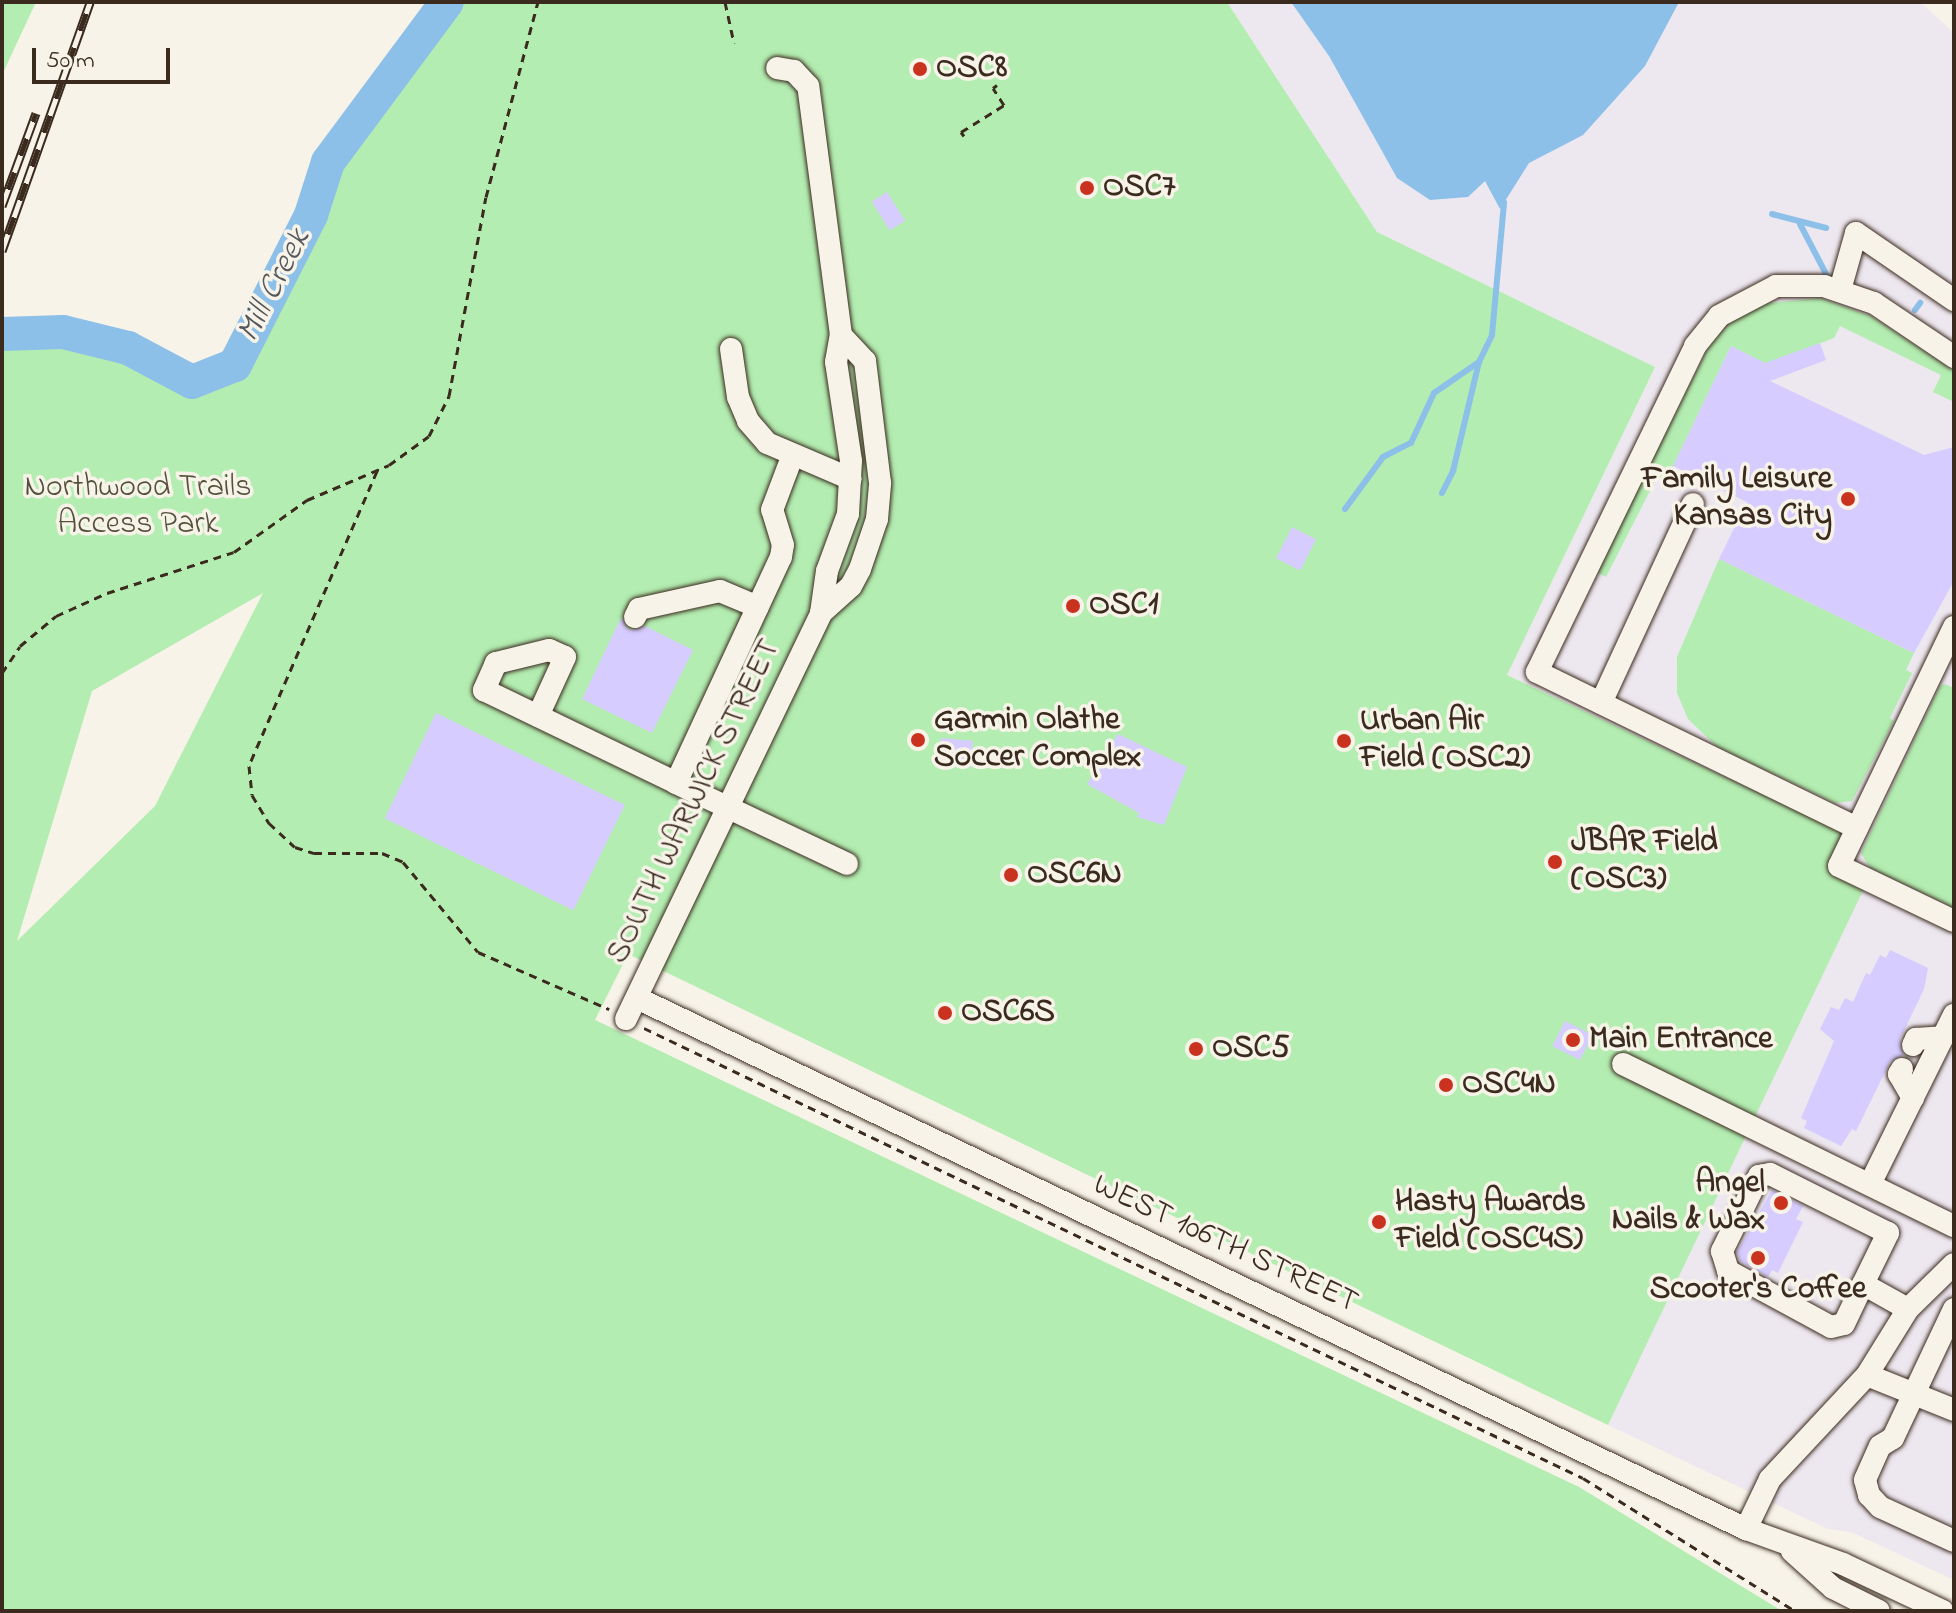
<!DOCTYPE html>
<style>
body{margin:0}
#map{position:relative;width:1956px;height:1613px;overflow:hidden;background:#f7f3e8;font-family:"Indie Flower",sans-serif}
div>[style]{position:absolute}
.built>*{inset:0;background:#ede7ef}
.green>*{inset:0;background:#b3edb1}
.water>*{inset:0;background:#8cc0e9}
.stream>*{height:6px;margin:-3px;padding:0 3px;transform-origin:3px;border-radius:3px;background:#8cc0e9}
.river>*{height:34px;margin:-17px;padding:0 17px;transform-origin:17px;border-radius:17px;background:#8cc0e9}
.building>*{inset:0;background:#d6ccff;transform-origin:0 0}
.path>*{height:3px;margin-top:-1.5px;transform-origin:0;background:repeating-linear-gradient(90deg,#3b2a1e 0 8px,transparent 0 14px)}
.roads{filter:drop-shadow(0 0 2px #3b2a1e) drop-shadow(0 0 2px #3b2a1e)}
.minor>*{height:22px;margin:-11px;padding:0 11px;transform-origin:11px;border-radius:11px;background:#f7f3e8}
.rail>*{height:9px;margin-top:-4.5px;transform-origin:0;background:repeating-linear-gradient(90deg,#f7f3e8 0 18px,#3b2a1e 0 36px);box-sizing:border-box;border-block:2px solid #3b2a1e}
.dots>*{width:22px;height:22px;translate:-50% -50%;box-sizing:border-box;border:4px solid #f7f3e8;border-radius:50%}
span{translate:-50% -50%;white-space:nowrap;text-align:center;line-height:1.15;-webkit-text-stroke:7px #f7f3e8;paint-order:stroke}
.poi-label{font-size:32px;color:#3b2a1e;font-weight:700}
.left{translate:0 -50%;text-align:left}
.right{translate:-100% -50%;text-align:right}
.park-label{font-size:32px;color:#53513b}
.street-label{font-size:32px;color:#3b2a1e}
.water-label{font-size:34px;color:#53575b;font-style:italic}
.frame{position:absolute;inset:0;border:4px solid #3b2a1e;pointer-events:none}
.scale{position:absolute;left:32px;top:48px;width:138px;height:36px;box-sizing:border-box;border:4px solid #3b2a1e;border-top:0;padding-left:10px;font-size:24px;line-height:28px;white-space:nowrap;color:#3b2a1e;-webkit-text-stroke:6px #f7f3e8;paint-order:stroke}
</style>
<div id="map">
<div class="built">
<div style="clip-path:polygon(1227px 2px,1920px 2px,1954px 33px,1954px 1580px,1851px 1532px,1828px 1529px,1608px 1425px,1687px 1256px,1852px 837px,1507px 675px,1655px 367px,1377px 232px)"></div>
</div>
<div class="green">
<div style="clip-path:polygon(2px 2px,36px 2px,2px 75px)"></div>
<div style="clip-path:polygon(evenodd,447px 2px,1227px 2px,1377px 232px,1655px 367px,1507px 675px,1853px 837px,1840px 866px,1868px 880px,1608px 1425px,628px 954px,595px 1020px,1579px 1487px,1782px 1611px,2px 1611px,2px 355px,6px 334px,63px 332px,128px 348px,192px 382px,235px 365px,311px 215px,328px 162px,447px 2px,263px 593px,155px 806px,17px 941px,92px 691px,263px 593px)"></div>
<div style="clip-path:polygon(1820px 298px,1871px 316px,1954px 371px,1954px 402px,1933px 392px,1941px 375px,1840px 326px,1834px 338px,1766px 364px,1731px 346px,1666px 481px,1657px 477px,1606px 577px,1596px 572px,1710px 344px,1733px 319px,1759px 304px)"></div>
<div style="clip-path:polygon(1719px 559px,1914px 653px,1906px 670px,1912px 673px,1890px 718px,1894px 721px,1852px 801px,1835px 803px,1717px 747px,1688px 719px,1677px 693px,1677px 657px)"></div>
<div style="clip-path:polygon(1945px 684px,1954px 688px,1954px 908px,1870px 868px,1861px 853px,1940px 686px)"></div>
</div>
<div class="water">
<div style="clip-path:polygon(1291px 2px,1679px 2px,1645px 66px,1583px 135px,1529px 163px,1500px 209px,1485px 181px,1468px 197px,1430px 200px,1397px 178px,1329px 56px)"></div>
</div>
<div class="stream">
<div style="left:1772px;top:214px;width:56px;rotate:14.5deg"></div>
<div style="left:1800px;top:224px;width:56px;rotate:62.5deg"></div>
<div style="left:1915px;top:310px;width:9px;rotate:-54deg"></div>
<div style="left:1442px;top:493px;width:25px;rotate:-63deg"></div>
<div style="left:1453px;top:471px;width:112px;rotate:-76.6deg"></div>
<div style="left:1479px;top:362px;width:30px;rotate:-64deg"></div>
<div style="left:1492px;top:335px;width:133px;rotate:-84.8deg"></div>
<div style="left:1345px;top:509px;width:64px;rotate:-53.8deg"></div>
<div style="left:1383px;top:457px;width:31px;rotate:-27deg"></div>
<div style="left:1411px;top:443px;width:55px;rotate:-65.3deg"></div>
<div style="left:1434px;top:393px;width:55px;rotate:-34.6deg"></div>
</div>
<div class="river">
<div style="left:2px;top:334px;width:61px;rotate:-1.9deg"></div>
<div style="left:63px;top:332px;width:67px;rotate:13.8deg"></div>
<div style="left:128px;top:348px;width:72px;rotate:28deg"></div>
<div style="left:192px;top:382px;width:46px;rotate:-21.6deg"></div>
<div style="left:235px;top:365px;width:168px;rotate:-63.1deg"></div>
<div style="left:311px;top:215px;width:56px;rotate:-72.2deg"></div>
<div style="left:328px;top:162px;width:199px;rotate:-53.4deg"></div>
</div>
<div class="building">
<div style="left:887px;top:192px;width:34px;height:18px;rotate:58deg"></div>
<div style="clip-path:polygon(1820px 343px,1826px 360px,1770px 381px,1924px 455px,1954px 447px,1954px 581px,1914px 653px,1719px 559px,1747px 502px,1673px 466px,1731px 346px,1765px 363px)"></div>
<div style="left:1292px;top:527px;width:27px;height:35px;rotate:27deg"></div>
<div style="clip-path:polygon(621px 618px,629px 630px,645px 626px,693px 650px,652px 733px,582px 699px)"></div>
<div style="left:436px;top:713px;width:210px;height:117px;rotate:26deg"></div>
<div style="clip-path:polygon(1118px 734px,1187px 767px,1164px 825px,1137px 817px,1139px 813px,1087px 784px)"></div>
<div style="left:941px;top:738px;width:32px;height:27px;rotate:5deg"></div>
<div style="clip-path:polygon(1890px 950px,1928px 968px,1924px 989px,1900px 1039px,1904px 1055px,1890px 1062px,1856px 1131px,1852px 1129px,1841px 1146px,1804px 1128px,1807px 1121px,1801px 1118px,1834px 1041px,1820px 1029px,1831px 1007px,1839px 1010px,1845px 998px,1853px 1002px,1866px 973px,1870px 975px,1880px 955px,1886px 958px)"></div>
<div style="left:1565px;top:1021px;width:31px;height:28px;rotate:27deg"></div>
<div style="clip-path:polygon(1772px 1190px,1803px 1206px,1796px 1219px,1803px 1222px,1778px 1273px,1772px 1270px,1768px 1277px,1740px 1261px,1737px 1252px)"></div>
</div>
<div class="path">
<div style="left:725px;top:2px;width:42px;rotate:77.6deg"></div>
<div style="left:964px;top:136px;width:5px;rotate:-127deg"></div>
<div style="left:961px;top:132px;width:51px;rotate:-32.1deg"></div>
<div style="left:1004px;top:105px;width:20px;rotate:-123deg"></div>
<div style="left:993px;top:88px;width:5px;rotate:-37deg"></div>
<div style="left:377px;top:471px;width:322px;rotate:113.5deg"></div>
<div style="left:249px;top:766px;width:29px;rotate:84deg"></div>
<div style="left:252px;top:795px;width:33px;rotate:59deg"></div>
<div style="left:269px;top:823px;width:35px;rotate:43deg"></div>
<div style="left:295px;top:847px;width:20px;rotate:18deg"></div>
<div style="left:314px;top:853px;width:68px"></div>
<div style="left:382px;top:853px;width:23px;rotate:23deg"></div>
<div style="left:403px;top:862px;width:117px;rotate:50.2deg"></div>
<div style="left:478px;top:952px;width:143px;rotate:23.5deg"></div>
<div style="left:2px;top:673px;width:32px;rotate:-56deg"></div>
<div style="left:20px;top:646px;width:47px;rotate:-39.8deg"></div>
<div style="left:56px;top:616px;width:56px;rotate:-24.3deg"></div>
<div style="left:107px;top:593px;width:133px;rotate:-17.9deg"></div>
<div style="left:234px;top:552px;width:90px;rotate:-35.5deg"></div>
<div style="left:307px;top:500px;width:89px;rotate:-23.1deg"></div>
<div style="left:389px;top:465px;width:49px;rotate:-35.9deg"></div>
<div style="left:429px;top:436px;width:45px;rotate:-63.4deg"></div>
<div style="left:449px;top:396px;width:202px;rotate:-79.5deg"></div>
<div style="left:486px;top:197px;width:202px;rotate:-75.1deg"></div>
<div style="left:644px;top:1028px;width:1041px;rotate:25.61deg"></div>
<div style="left:1583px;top:1478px;width:250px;rotate:32.1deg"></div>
</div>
<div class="roads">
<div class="minor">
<div style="left:1840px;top:290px;width:59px;rotate:-74.3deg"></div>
<div style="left:1856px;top:233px;width:119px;rotate:34.4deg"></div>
<div style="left:731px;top:349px;width:49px;rotate:81.7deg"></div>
<div style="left:738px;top:397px;width:26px;rotate:67deg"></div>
<div style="left:748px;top:421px;width:29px;rotate:49deg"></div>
<div style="left:767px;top:443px;width:91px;rotate:23.2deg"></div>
<div style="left:821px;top:613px;width:40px;rotate:-42deg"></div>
<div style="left:851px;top:586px;width:19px;rotate:-62deg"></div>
<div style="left:860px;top:569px;width:53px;rotate:-71.2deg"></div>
<div style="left:877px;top:519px;width:36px;rotate:-85deg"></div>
<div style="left:880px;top:483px;width:123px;rotate:-97deg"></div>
<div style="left:865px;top:361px;width:35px;rotate:-133deg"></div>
<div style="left:635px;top:617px;width:9px;rotate:-63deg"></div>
<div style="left:639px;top:609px;width:83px;rotate:-12.5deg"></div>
<div style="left:720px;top:591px;width:41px;rotate:22.8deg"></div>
<div style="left:1954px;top:627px;width:265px;rotate:115.7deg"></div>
<div style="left:1839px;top:866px;width:127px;rotate:25.6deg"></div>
<div style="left:1601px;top:703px;width:219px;rotate:-65.2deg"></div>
<div style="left:538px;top:716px;width:65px;rotate:-65.4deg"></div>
<div style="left:565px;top:657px;width:17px;rotate:-156deg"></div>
<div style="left:549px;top:650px;width:55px;rotate:166.2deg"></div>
<div style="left:496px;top:663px;width:30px;rotate:114deg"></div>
<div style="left:484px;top:690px;width:213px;rotate:25.8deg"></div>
<div style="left:676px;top:783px;width:189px;rotate:25.3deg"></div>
<div style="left:676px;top:783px;width:249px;rotate:-65.1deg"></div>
<div style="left:781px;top:557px;width:12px;rotate:-81deg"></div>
<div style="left:783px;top:545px;width:37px;rotate:-107deg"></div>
<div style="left:772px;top:510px;width:57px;rotate:-69.3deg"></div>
<div style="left:1857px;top:828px;width:356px;rotate:-154deg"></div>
<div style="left:1537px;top:672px;width:362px;rotate:-64.1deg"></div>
<div style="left:1695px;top:346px;width:38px;rotate:-51deg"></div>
<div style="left:1719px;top:316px;width:64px;rotate:-27.8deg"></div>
<div style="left:1776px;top:286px;width:48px"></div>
<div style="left:1824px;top:286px;width:53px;rotate:18.8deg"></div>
<div style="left:1874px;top:303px;width:97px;rotate:34deg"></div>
<div style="left:637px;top:998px;width:1230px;rotate:25.59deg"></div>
<div style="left:1746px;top:1529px;width:103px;rotate:19.8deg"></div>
<div style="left:1843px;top:1564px;width:110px;rotate:25.2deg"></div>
<div style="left:626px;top:1019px;width:450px;rotate:-64.3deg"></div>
<div style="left:821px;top:613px;width:42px;rotate:-81.9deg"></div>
<div style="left:827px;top:571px;width:61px;rotate:-69.8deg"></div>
<div style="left:848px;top:514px;width:53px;rotate:-86.8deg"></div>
<div style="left:851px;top:461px;width:100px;rotate:-98.6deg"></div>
<div style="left:836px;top:362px;width:27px;rotate:-80deg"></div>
<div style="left:841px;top:335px;width:251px;rotate:-97.5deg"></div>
<div style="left:808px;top:86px;width:21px;rotate:-133deg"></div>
<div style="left:794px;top:71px;width:17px;rotate:-170deg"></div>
<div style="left:1913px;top:1045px;width:7px;rotate:-63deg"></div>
<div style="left:1916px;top:1039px;width:27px;rotate:-4deg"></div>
<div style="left:1623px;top:1064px;width:369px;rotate:26.1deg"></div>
<div style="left:1902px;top:1069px;width:6px;rotate:121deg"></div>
<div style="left:1899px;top:1074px;width:28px;rotate:60deg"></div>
<div style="left:1870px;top:1184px;width:189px;rotate:-63.6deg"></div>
<div style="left:1863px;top:1284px;width:57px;rotate:-63.9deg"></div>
<div style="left:1888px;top:1233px;width:132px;rotate:-153.4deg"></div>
<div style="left:1770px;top:1174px;width:11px;rotate:170deg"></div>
<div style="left:1759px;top:1176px;width:84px;rotate:116.3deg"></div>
<div style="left:1722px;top:1251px;width:21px;rotate:73deg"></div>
<div style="left:1728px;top:1271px;width:117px;rotate:28.5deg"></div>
<div style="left:1831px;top:1327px;width:13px;rotate:-13deg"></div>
<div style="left:1844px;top:1324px;width:44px;rotate:-64.6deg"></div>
<div style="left:1863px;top:1284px;width:51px;rotate:29.1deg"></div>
<div style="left:1954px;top:1309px;width:143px;rotate:115.3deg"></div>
<div style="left:1893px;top:1438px;width:15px;rotate:148deg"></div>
<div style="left:1880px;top:1446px;width:37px;rotate:114deg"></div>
<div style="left:1865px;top:1480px;width:16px;rotate:75deg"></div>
<div style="left:1869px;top:1495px;width:16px;rotate:47deg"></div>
<div style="left:1880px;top:1507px;width:81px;rotate:24.7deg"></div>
<div style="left:1867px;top:1375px;width:94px;rotate:21.9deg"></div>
<div style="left:1746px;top:1529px;width:55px;rotate:-64.4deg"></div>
<div style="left:1770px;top:1479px;width:142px;rotate:-47deg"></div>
<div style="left:1867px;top:1375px;width:78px;rotate:-58.2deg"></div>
<div style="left:1908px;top:1309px;width:64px;rotate:-44.4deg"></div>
<div style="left:1792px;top:1551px;width:55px;rotate:42.1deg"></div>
<div style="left:1833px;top:1588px;width:51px;rotate:26.6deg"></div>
</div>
</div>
<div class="rail">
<div style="left:2px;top:206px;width:99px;rotate:-69.9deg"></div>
<div style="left:2px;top:251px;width:264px;rotate:-70.5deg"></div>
</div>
<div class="dots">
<div style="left:920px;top:69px;background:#c8321e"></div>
<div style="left:1087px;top:188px;background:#c8321e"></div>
<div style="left:1848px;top:499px;background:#c8321e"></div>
<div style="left:1073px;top:606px;background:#c8321e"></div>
<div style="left:918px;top:740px;background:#c8321e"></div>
<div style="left:1344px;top:741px;background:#c8321e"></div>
<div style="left:1555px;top:862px;background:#c8321e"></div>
<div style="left:1011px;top:875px;background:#c8321e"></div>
<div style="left:945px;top:1013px;background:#c8321e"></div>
<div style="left:1573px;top:1040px;background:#c8321e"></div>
<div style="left:1196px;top:1049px;background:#c8321e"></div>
<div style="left:1446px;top:1085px;background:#c8321e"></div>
<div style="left:1781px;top:1203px;background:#c8321e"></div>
<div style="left:1379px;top:1222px;background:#c8321e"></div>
<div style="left:1758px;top:1258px;background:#c8321e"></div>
</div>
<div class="poi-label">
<span class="left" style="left:936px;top:69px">OSC8</span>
<span class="left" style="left:1103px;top:188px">OSC7</span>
<span class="right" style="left:1832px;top:499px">Family Leisure<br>Kansas City</span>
<span class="left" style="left:1089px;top:606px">OSC1</span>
<span class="left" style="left:934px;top:740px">Garmin Olathe<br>Soccer Complex</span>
<span class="left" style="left:1360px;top:741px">Urban Air<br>Field (OSC2)</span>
<span class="left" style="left:1571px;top:862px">JBAR Field<br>(OSC3)</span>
<span class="left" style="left:1027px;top:875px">OSC6N</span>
<span class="left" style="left:961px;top:1013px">OSC6S</span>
<span class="left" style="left:1589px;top:1040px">Main Entrance</span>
<span class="left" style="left:1212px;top:1049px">OSC5</span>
<span class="left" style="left:1462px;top:1085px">OSC4N</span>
<span class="right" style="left:1765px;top:1203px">Angel<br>Nails &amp; Wax</span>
<span class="left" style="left:1395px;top:1222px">Hasty Awards<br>Field (OSC4S)</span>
<span style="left:1758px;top:1290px">Scooter's Coffee</span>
</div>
<div class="park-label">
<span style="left:138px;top:507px">Northwood Trails<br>Access Park</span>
</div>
<div class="street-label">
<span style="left:695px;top:802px;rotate:-64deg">SOUTH WARWICK STREET</span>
<span style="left:1225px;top:1245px;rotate:25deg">WEST 106TH STREET</span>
</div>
<div class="water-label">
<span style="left:275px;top:286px;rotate:-63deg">Mill Creek</span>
</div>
<div class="frame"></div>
<div class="scale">50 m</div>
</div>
